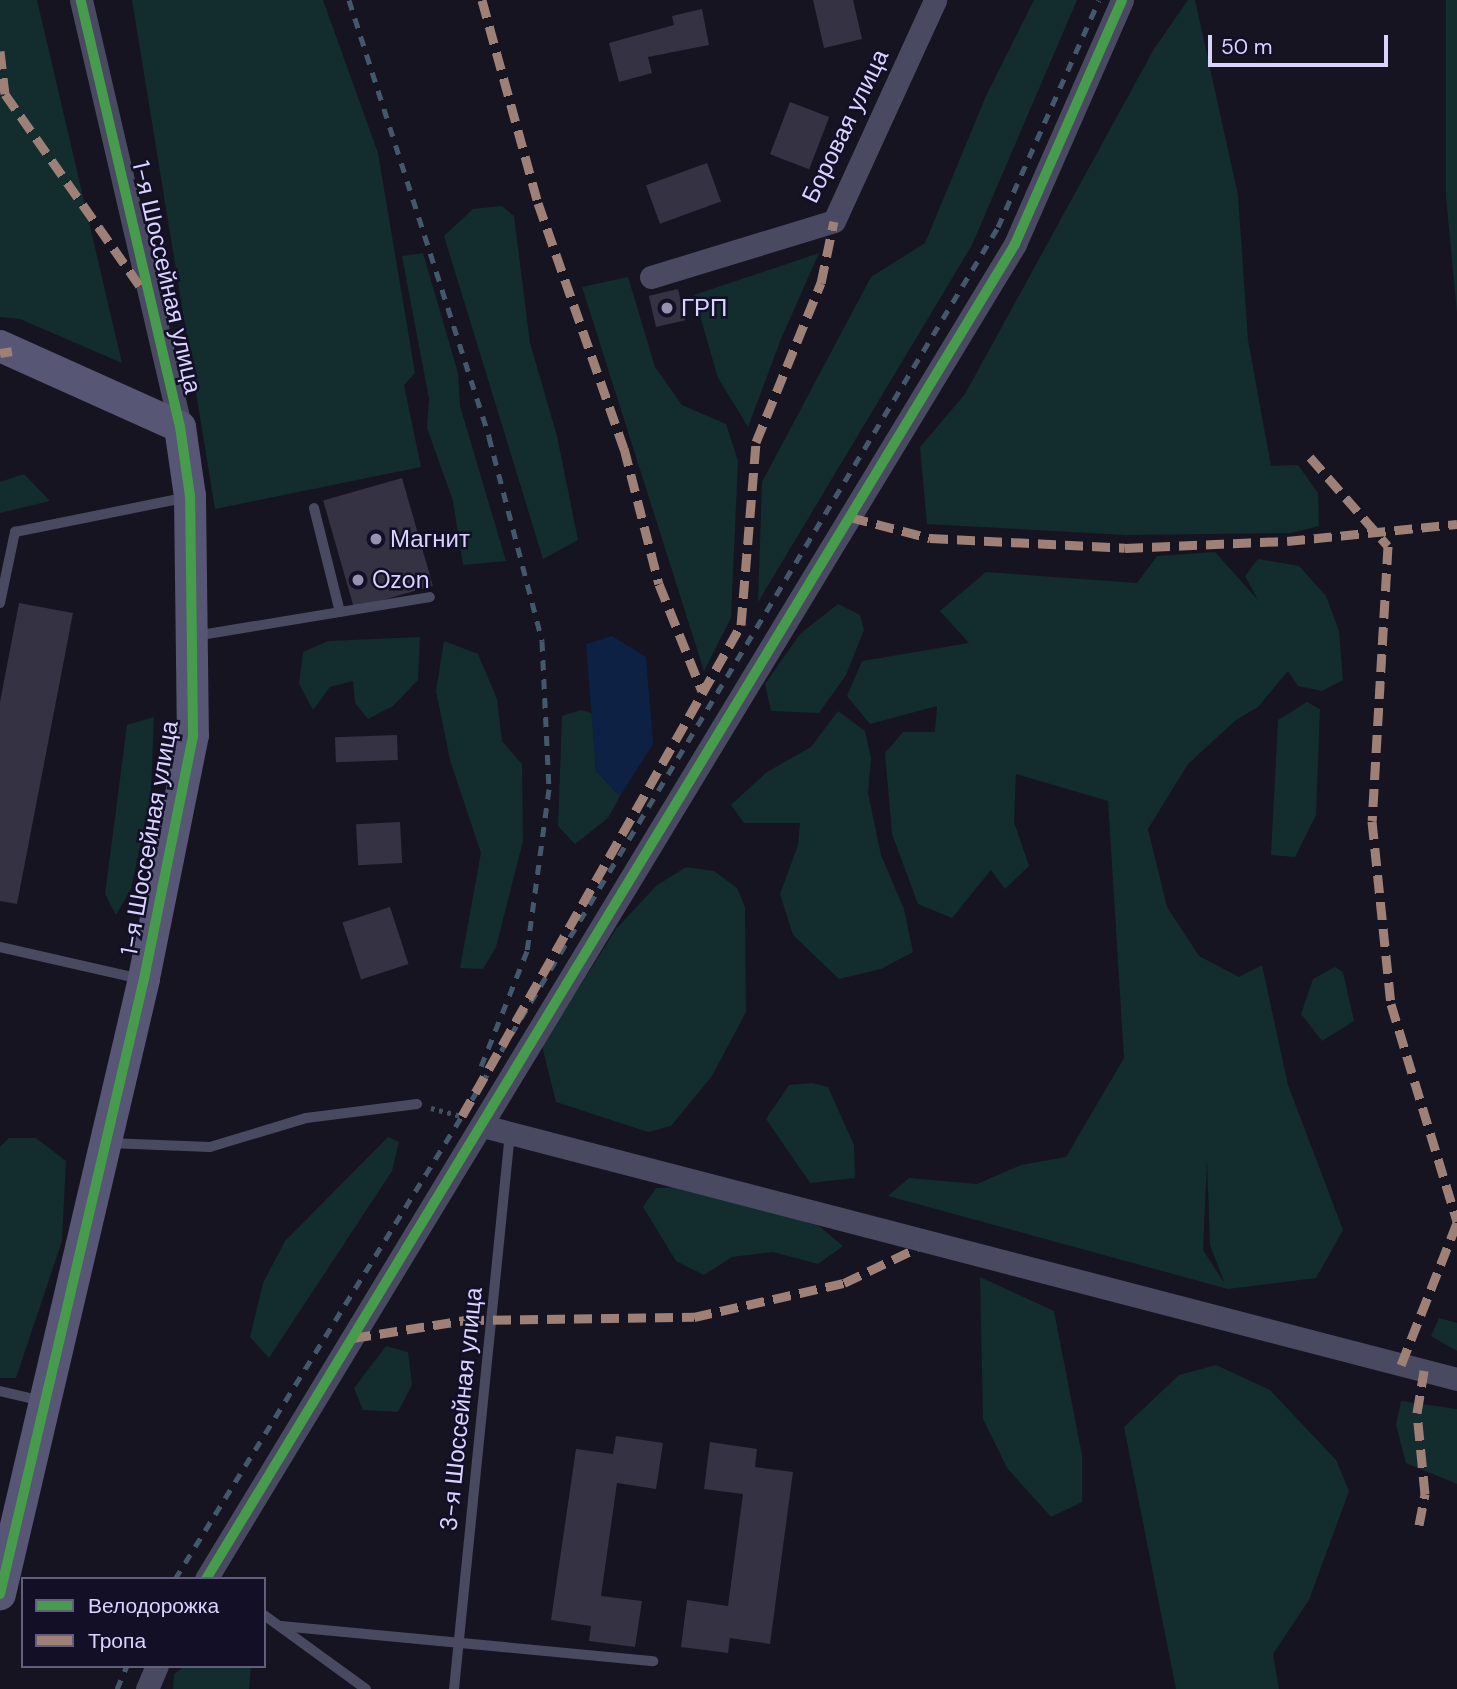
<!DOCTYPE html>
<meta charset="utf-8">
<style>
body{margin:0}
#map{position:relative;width:1457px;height:1689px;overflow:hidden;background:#161421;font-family:"DM Sans",sans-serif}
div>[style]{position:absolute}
.green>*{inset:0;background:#132c2d}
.water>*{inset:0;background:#0d2144}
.building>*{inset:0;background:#343243;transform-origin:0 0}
.path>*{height:4.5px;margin-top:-2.25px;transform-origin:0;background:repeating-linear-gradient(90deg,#44505f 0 3.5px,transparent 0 8.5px)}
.lane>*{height:10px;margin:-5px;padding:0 5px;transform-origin:5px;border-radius:5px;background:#4a4962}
.street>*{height:23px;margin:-11.5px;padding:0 11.5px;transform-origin:11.5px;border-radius:11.5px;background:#4a4962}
.secondary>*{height:32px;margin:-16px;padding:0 16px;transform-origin:16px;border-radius:16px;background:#575674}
.rail>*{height:5px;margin-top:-2.5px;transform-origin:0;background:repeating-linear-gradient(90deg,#43596b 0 10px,transparent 0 19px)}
.quiet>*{height:9px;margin-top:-4.5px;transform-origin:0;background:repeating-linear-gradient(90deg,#9e8076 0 18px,transparent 0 27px)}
.cycleway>*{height:10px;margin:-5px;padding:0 5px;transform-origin:5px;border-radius:5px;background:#469c4c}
.dots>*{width:19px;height:19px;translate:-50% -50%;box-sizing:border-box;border:4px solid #130f26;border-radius:50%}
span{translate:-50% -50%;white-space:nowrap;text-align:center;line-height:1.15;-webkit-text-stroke:5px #130f26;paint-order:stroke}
.street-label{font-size:24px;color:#d9d4ff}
.poi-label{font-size:24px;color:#d9d4ff}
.left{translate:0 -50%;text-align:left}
.legend{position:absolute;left:21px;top:1577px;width:245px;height:91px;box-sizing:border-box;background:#130f26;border:2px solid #625e7d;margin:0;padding:9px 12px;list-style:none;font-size:21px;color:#d9d4ff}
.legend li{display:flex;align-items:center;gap:14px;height:35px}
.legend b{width:35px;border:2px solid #625e7d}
.scale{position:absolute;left:1208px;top:35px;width:180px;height:32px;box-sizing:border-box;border:4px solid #d9d4ff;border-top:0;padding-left:9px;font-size:21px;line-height:24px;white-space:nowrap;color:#d9d4ff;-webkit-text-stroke:5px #130f26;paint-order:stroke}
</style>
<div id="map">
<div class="green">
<div style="clip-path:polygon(0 0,37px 0,122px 363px,20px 319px,0 317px)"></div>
<div style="clip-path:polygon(132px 0,323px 0,378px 153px,415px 373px,404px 385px,421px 467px,215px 509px)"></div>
<div style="clip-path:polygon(1034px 0,1077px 0,972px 245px,758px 602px,762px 482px,871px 277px,925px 243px,986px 96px)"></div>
<div style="clip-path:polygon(1188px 0,1195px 0,1238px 195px,1248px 340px,1271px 466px,1298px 465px,1318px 493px,1319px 526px,1291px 533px,1126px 535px,927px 524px,920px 447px,965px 394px,1154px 49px)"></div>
<div style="clip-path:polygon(1446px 0,1457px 0,1457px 313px,1446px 197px)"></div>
<div style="clip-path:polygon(502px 206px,514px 216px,530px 343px,557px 436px,578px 540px,543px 559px,444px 236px,473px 209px)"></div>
<div style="clip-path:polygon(423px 253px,458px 373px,460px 406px,506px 561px,463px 565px,453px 501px,427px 428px,429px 399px,402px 256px)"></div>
<div style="clip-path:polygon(819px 253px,781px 339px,748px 427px,718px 378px,694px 295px)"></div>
<div style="clip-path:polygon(628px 277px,655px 367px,682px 405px,726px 424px,738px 461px,731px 618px,704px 671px,582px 287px)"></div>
<div style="clip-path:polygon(24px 474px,50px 501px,0 513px,0 482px)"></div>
<div style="clip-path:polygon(evenodd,1215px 552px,1258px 600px,1245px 576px,1258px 559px,1299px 566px,1326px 596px,1339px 631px,1343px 680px,1322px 691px,1298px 686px,1288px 671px,1258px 707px,1236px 720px,1188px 764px,1148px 829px,1167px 907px,1199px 956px,1239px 977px,1262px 965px,1288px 1085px,1343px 1230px,1316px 1278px,1228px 1289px,888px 1196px,909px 1178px,977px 1184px,1021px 1165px,1066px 1157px,1124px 1058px,1108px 801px,1016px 774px,1014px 822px,1029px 866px,1005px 889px,991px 870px,952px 918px,918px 904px,892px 834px,885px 753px,903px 732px,935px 732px,937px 706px,870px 724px,847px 696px,862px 661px,969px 643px,940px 611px,986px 572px,1137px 583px,1157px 556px,1215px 552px,1207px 1161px,1210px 1245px,1225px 1284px,1203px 1250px,1207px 1161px)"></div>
<div style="clip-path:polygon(838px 604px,860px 615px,864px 630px,846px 675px,819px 713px,771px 711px,765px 684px,800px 634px)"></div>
<div style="clip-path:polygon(420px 637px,418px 680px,393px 706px,368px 719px,355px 703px,353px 681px,330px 687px,313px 710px,299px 684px,303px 652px,328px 641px)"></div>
<div style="clip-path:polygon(444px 641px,478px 654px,497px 699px,502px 741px,522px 764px,523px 841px,496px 947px,483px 969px,460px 968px,481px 853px,450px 760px,436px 691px)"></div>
<div style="clip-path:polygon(1307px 702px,1320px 709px,1316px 815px,1295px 857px,1271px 855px,1278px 720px)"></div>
<div style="clip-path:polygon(581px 710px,592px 713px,596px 771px,620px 796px,608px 818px,575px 844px,558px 826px,562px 716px)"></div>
<div style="clip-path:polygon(838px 711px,865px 731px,871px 758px,868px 793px,881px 855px,904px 909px,913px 952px,881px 969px,839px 979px,793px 935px,780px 894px,798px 845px,800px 823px,744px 823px,731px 805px,767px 772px,811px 747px)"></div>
<div style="clip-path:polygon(154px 717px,151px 794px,131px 889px,116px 915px,105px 894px,127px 725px)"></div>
<div style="clip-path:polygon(686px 867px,714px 871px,737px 888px,745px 907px,746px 1012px,712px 1076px,671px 1126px,648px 1132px,556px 1102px,542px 1046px,616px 929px,656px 886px)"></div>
<div style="clip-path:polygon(1335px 967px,1343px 972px,1354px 1021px,1322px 1041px,1301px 1014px,1313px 979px)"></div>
<div style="clip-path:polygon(812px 1083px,828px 1087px,854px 1145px,855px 1178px,810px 1183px,766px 1119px,789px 1085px)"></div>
<div style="clip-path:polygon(388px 1137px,399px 1142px,392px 1171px,269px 1358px,250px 1337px,263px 1283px,285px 1241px)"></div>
<div style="clip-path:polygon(9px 1138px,36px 1138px,66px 1161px,62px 1241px,16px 1378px,0 1378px,0 1147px)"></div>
<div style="clip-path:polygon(686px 1187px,819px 1226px,843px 1246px,818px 1264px,773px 1252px,732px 1257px,704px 1275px,676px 1261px,643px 1207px,656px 1188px)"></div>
<div style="clip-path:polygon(980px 1277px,1054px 1311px,1082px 1455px,1082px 1502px,1051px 1517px,1007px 1468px,983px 1419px)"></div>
<div style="clip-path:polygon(1439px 1318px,1457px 1323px,1457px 1351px,1431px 1336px)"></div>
<div style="clip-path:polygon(386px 1346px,408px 1352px,412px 1385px,398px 1412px,363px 1410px,354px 1388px)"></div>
<div style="clip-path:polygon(1216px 1365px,1270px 1390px,1336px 1460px,1349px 1491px,1309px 1600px,1273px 1654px,1279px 1689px,1176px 1689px,1124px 1427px,1179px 1375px)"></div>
<div style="clip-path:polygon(1401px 1401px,1457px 1409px,1457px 1484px,1406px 1463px,1396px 1425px)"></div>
<div style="clip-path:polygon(185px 1666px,251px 1666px,249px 1689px,173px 1689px,174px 1674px)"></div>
</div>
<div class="water">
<div style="clip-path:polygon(612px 636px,646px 657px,653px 744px,620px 796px,596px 771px,586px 644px)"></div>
</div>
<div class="building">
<div style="clip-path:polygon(813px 0,853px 0,862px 39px,824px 48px)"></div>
<div style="clip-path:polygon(702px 9px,709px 45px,648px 57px,652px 73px,619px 82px,609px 43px,674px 25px,672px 16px)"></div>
<div style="left:790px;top:102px;width:42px;height:56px;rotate:21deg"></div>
<div style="left:707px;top:163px;width:41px;height:65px;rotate:70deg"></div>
<div style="left:678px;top:289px;width:32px;height:30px;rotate:77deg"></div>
<div style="left:402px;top:478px;width:112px;height:82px;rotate:74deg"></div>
<div style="clip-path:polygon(19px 603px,73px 613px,17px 904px,0 901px,0 702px)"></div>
<div style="left:397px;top:735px;width:25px;height:62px;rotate:88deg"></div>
<div style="left:400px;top:822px;width:41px;height:44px;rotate:87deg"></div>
<div style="left:390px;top:907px;width:60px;height:50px;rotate:72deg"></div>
<div style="clip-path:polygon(616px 1436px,663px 1443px,656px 1489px,617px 1483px,601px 1596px,642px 1601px,635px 1647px,589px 1641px,591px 1626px,551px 1620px,576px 1449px,613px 1454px)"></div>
<div style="clip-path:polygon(710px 1442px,757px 1449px,755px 1467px,793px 1472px,770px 1644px,730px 1638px,728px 1653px,681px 1647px,687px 1600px,728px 1606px,743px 1494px,704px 1489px)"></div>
</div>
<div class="path">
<div style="left:431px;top:1108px;width:30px;rotate:15deg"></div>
</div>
<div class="lane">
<div style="left:314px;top:508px;width:107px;rotate:76deg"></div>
<div style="left:0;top:603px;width:73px;rotate:-78.1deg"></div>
<div style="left:15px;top:532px;width:177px;rotate:-11.4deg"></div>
<div style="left:195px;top:636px;width:238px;rotate:-9.4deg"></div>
<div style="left:0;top:947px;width:145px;rotate:12.8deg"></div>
<div style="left:108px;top:1143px;width:102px;rotate:2.2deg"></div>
<div style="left:210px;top:1147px;width:100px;rotate:-16.8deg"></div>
<div style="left:306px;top:1118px;width:112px;rotate:-7.2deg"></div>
<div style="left:0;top:1391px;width:43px;rotate:13.4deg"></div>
<div style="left:264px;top:1615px;width:126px;rotate:36deg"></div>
<div style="left:281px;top:1626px;width:374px;rotate:5.4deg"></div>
<div style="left:454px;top:1689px;width:559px;rotate:-84.25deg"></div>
</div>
<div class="street">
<div style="left:81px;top:0;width:438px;rotate:76.9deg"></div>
<div style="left:651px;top:277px;width:191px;rotate:-17deg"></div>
<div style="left:834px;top:221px;width:243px;rotate:-65.4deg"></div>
<div style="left:483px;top:1126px;width:1006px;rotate:14.56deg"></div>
<div style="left:206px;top:1579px;width:1561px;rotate:-58.78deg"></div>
<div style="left:1015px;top:244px;width:266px;rotate:-66.3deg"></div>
<div style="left:147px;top:1689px;width:25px;rotate:-67deg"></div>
</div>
<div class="secondary">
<div style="left:0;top:346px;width:197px;rotate:24.2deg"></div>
<div style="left:180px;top:427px;width:70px;rotate:81.8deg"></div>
<div style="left:190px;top:496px;width:239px;rotate:89.3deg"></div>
<div style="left:193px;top:735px;width:249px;rotate:101.4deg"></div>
<div style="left:144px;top:979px;width:632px;rotate:103.18deg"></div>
</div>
<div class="rail">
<div style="left:349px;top:0;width:459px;rotate:72.2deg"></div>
<div style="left:489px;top:437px;width:211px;rotate:75.4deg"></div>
<div style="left:542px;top:641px;width:148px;rotate:87.3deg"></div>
<div style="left:549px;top:789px;width:163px;rotate:97.7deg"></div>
<div style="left:527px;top:951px;width:132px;rotate:111.7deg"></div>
<div style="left:175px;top:1579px;width:545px;rotate:-58.21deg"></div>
<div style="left:462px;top:1116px;width:1038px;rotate:-58.91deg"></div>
<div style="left:998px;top:227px;width:248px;rotate:-66deg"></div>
<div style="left:117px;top:1689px;width:25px;rotate:-67deg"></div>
</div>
<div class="quiet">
<div style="left:482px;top:0;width:211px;rotate:74.6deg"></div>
<div style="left:538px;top:203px;width:260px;rotate:70.7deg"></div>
<div style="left:624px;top:448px;width:140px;rotate:75.6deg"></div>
<div style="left:659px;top:584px;width:115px;rotate:68.1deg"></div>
<div style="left:0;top:51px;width:43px;rotate:83.4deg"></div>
<div style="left:5px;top:94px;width:243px;rotate:54.9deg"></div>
<div style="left:0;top:353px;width:12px;rotate:-9deg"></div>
<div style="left:1310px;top:457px;width:118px;rotate:48.8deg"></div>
<div style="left:1388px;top:546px;width:275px;rotate:93.3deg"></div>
<div style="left:1372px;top:821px;width:184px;rotate:84.1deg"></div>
<div style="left:1391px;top:1004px;width:227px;rotate:73.1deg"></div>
<div style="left:850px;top:517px;width:83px;rotate:14.7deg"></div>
<div style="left:930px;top:538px;width:195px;rotate:2.9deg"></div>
<div style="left:1125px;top:548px;width:162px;rotate:-2.5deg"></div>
<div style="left:1287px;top:541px;width:171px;rotate:-5.7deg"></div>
<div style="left:462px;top:1116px;width:565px;rotate:-60.39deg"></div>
<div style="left:741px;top:625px;width:184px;rotate:-85.3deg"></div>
<div style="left:756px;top:442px;width:172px;rotate:-67.8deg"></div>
<div style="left:821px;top:283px;width:63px;rotate:-78.2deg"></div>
<div style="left:353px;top:1338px;width:114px;rotate:-9.1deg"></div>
<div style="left:466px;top:1320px;width:228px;rotate:-0.8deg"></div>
<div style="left:694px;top:1317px;width:154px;rotate:-12.8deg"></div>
<div style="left:844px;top:1283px;width:81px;rotate:-25.6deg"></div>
<div style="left:1401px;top:1365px;width:153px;rotate:-68.5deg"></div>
<div style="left:1419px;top:1525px;width:32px;rotate:-79deg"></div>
<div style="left:1425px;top:1494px;width:81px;rotate:-95.6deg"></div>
<div style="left:1417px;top:1413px;width:43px;rotate:-80.5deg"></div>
</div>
<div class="cycleway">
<div style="left:206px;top:1579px;width:1561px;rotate:-58.78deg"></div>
<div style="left:1015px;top:244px;width:266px;rotate:-66.3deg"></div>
<div style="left:0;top:1594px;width:632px;rotate:-76.82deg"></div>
<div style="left:144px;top:979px;width:249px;rotate:-78.6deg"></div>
<div style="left:193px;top:735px;width:239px;rotate:-90.7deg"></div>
<div style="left:190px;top:496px;width:70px;rotate:-98.2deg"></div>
<div style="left:180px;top:427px;width:438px;rotate:-103.1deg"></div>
</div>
<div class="dots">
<div style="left:667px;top:308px;background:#9591b1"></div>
<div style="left:376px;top:539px;background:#9591b1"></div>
<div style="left:358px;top:580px;background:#9591b1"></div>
</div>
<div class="street-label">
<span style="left:845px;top:126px;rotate:-64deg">Боровая улица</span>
<span style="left:167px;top:277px;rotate:77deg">1-я Шоссейная улица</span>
<span style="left:149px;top:838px;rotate:-80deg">1-я Шоссейная улица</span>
<span style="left:461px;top:1409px;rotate:-84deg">3-я Шоссейная улица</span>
</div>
<div class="poi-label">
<span class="left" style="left:681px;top:308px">ГРП</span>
<span class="left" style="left:390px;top:539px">Магнит</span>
<span class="left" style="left:372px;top:580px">Ozon</span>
</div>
<ul class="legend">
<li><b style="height:9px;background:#469c4c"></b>Велодорожка</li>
<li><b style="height:9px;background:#9e8076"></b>Тропа</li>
</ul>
<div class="scale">50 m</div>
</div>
